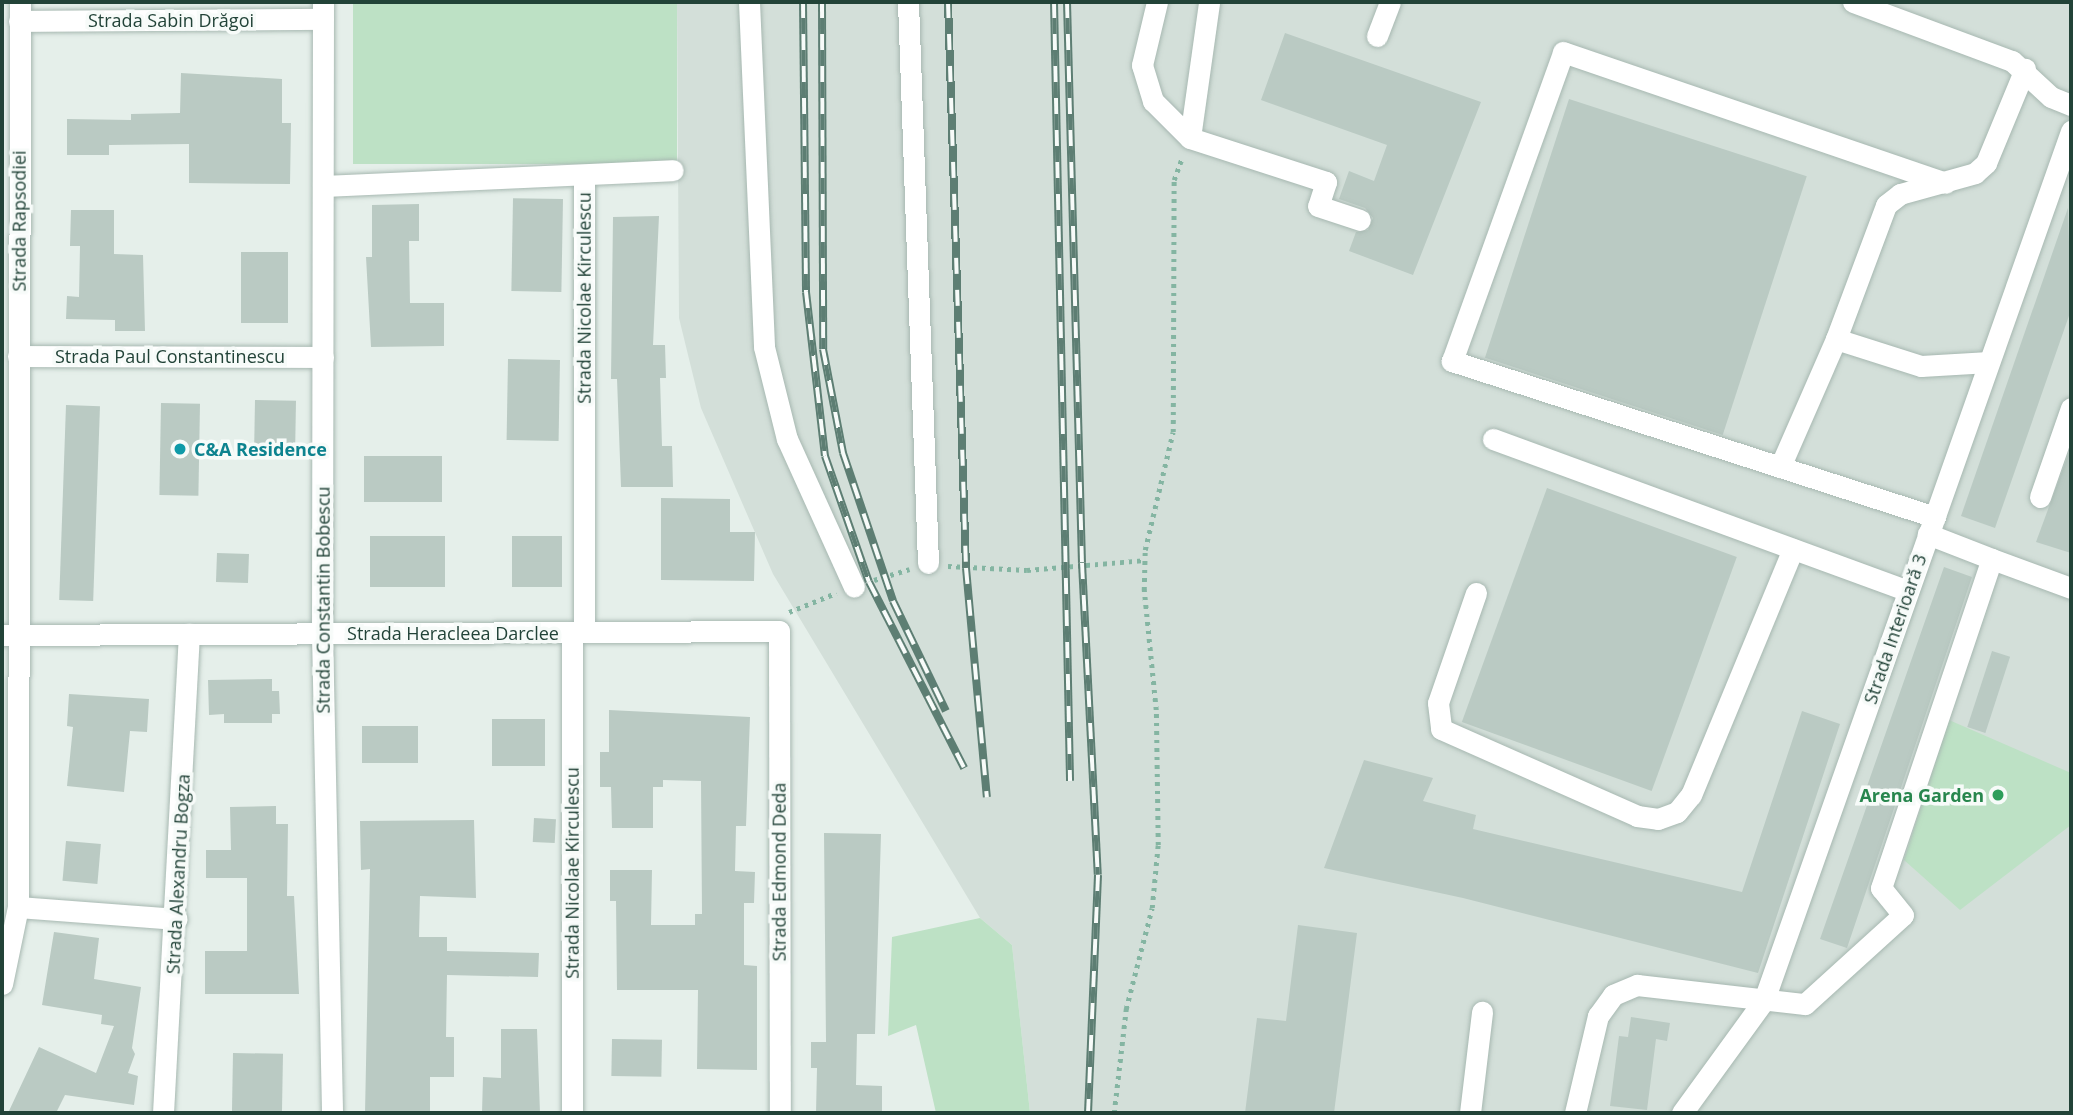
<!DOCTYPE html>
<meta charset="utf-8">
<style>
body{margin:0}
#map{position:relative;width:2073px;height:1115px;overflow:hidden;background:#e5efea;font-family:"Open Sans",sans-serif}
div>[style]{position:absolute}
.built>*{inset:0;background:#d3dfd9}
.green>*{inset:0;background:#bde1c5;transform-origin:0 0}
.building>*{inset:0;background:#bacac3;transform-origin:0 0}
.path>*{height:4.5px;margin-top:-2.25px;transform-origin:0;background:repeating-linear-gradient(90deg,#84b5a2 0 3.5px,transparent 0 8.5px)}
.roads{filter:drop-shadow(0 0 2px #a7b8b1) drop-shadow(0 0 2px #a7b8b1)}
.minor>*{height:21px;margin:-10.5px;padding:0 10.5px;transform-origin:10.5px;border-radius:10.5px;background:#fff}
.rail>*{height:8px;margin-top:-4px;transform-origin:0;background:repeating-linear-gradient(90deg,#f7fbf9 0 16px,#5d7e73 0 32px);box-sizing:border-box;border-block:2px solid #5d7e73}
.dots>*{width:19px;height:19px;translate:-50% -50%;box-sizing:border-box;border:4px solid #f7fbf9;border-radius:50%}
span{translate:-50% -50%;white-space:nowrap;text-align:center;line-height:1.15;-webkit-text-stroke:7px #f7fbf9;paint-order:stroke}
.street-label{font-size:18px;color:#224338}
.culture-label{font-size:18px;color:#0d838f;font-weight:700}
.left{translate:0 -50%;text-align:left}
.leisure-label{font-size:18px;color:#27864d;font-weight:700}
.right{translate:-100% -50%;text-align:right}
.frame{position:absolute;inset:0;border:4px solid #224338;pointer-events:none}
</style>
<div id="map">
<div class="built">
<div style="clip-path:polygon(677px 2px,2071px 2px,2071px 1113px,1030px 1113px,1012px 945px,980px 918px,773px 574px,701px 408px,679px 318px)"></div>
</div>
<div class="green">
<div style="left:353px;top:2px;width:324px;height:162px"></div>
<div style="clip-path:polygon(1949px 720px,2071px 773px,2071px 825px,1960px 910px,1904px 860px)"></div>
<div style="clip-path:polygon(980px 918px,1012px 945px,1030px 1113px,936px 1113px,916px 1025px,888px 1036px,892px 937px)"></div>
</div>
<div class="building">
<div style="clip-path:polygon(1285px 33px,1481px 102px,1413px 275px,1349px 251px,1356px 232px,1368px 230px,1373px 218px,1365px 208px,1339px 199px,1349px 171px,1374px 181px,1387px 145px,1261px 100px)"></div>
<div style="clip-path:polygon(181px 73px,282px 79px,282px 123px,291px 123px,290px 184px,189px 183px,189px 144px,109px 145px,109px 155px,67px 155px,67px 119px,131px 120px,131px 114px,180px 113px)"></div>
<div style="left:1569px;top:99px;width:250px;height:272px;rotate:18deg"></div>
<div style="left:563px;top:199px;width:93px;height:50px;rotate:91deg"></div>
<div style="clip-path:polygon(419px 204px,419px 241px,409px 241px,410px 303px,444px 303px,444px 346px,371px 347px,366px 257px,372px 257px,372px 205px)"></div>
<div style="clip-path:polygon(2068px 208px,2071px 310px,1995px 528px,1961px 516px)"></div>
<div style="clip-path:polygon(71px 210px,114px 210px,114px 254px,143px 255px,145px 331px,115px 331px,115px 320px,66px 319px,67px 296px,79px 297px,80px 246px,70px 246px)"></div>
<div style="clip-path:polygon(659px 216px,653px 345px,665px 345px,666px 378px,660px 378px,662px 446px,672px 446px,673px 487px,621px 487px,617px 379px,611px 379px,613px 217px)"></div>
<div style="left:241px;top:252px;width:47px;height:71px"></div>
<div style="left:508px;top:359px;width:52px;height:81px;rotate:1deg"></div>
<div style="left:255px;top:400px;width:41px;height:45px;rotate:1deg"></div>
<div style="left:161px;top:403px;width:39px;height:92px;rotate:1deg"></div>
<div style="left:66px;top:405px;width:34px;height:195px;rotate:2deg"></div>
<div style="clip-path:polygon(2071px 447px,2071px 553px,2036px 542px)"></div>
<div style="left:364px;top:456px;width:78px;height:46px"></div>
<div style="left:1547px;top:488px;width:202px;height:249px;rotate:20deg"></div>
<div style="clip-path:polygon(661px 498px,730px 499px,730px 532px,755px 532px,754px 581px,661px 580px)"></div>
<div style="left:445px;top:536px;width:51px;height:75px;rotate:90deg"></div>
<div style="left:512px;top:536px;width:50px;height:51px"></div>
<div style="left:217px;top:553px;width:32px;height:29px;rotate:2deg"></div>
<div style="clip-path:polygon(1944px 567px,1972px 577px,1847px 948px,1820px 939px,1871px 794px,1865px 792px)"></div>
<div style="left:1992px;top:651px;width:19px;height:80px;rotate:18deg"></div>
<div style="clip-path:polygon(272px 679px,272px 691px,279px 691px,280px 714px,272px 714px,272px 723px,224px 723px,224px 714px,209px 715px,208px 680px)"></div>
<div style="clip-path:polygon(69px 694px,149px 699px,147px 732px,130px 731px,124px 792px,67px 786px,73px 727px,67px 726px)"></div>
<div style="clip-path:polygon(609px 710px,750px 717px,746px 826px,736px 826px,735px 871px,755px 872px,754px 903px,744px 903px,744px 965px,757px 966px,757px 1070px,697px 1069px,698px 990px,617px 990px,616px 901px,610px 901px,610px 870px,652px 870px,651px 925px,695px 925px,695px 914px,702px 914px,701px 781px,663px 780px,663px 787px,653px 787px,653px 828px,612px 828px,611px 787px,600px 787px,600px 752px,609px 752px)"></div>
<div style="clip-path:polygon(1802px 711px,1840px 724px,1758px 973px,1463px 898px,1324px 868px,1364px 760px,1433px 778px,1423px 801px,1476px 815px,1473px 829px,1742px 892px)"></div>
<div style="left:492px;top:719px;width:53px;height:47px"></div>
<div style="left:362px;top:726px;width:56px;height:37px"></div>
<div style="clip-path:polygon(276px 806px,276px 824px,288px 824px,287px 896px,294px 896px,299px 994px,205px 994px,205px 951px,247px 951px,247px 878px,206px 878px,206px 850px,231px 850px,230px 807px)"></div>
<div style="left:534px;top:818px;width:22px;height:24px;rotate:3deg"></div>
<div style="clip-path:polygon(474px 820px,476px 898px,420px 896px,419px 937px,447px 937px,447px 951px,539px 953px,538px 977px,447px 975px,446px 1037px,454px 1037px,454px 1077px,430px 1077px,430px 1113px,365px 1113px,370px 869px,361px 870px,360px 821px)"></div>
<div style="clip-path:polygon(824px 833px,881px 834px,875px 1034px,857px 1034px,856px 1085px,882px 1086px,882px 1113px,816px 1113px,817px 1068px,811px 1068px,811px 1042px,826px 1042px)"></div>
<div style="left:66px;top:841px;width:35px;height:40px;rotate:5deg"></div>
<div style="clip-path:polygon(1298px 925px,1357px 933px,1334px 1113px,1245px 1113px,1257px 1018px,1286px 1021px)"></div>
<div style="clip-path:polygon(54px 932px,99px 938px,94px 979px,141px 987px,132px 1048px,135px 1054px,128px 1073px,138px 1076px,134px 1105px,65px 1095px,56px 1113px,8px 1113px,39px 1047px,96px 1073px,114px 1026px,101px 1024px,102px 1015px,42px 1005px)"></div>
<div style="clip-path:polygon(1631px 1017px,1670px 1023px,1667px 1041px,1656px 1039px,1647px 1110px,1610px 1106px,1619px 1036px,1628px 1037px)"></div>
<div style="clip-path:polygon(501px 1029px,537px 1029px,540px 1113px,482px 1113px,483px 1077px,501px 1078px)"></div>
<div style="left:612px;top:1039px;width:50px;height:37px;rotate:1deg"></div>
<div style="left:233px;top:1053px;width:50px;height:60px;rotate:1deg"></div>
</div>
<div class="path">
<div style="left:948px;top:566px;width:79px;rotate:2.9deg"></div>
<div style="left:1027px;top:570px;width:118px;rotate:-4.8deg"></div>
<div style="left:874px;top:580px;width:37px;rotate:-17deg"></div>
<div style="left:789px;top:612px;width:51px;rotate:-22deg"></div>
<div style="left:1114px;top:1113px;width:105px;rotate:-83.4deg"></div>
<div style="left:1126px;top:1009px;width:104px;rotate:-75.6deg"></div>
<div style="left:1152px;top:908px;width:63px;rotate:-84.6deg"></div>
<div style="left:1158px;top:845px;width:135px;rotate:-90.8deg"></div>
<div style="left:1156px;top:710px;width:121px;rotate:-95.7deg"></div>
<div style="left:1144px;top:590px;width:40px;rotate:-88.6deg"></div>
<div style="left:1145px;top:550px;width:121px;rotate:-76.7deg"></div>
<div style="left:1173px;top:432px;width:252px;rotate:-89.8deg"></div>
<div style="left:1174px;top:180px;width:23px;rotate:-70deg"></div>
</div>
<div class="roads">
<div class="minor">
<div style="left:323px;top:2px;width:631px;rotate:90.09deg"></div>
<div style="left:322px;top:633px;width:480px;rotate:88.8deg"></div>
<div style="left:749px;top:2px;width:345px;rotate:87.5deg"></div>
<div style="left:764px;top:347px;width:95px;rotate:76deg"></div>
<div style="left:787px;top:439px;width:162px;rotate:65.6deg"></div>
<div style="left:908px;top:2px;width:561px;rotate:87.96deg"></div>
<div style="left:1157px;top:2px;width:65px;rotate:103.4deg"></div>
<div style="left:1142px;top:65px;width:38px;rotate:73deg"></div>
<div style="left:1153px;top:101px;width:52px;rotate:45deg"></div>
<div style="left:1190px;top:138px;width:143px;rotate:17.9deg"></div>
<div style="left:1326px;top:182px;width:25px;rotate:108deg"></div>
<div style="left:1318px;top:206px;width:44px;rotate:18.4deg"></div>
<div style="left:1853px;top:2px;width:170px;rotate:20.4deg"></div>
<div style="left:2012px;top:61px;width:53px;rotate:42.7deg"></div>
<div style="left:2051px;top:97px;width:22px;rotate:22deg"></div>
<div style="left:19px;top:21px;width:304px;rotate:-0.4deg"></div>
<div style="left:1377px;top:36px;width:36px;rotate:-69deg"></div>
<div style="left:1190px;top:138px;width:137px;rotate:-82deg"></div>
<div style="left:584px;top:175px;width:457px;rotate:90deg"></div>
<div style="left:323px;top:186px;width:350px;rotate:-2.6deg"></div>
<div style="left:1836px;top:339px;width:89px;rotate:17.6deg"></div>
<div style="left:1921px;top:366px;width:68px;rotate:-3.4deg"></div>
<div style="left:18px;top:356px;width:305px;rotate:0.2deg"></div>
<div style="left:1493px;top:439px;width:442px;rotate:20.1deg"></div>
<div style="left:1780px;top:467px;width:140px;rotate:-66.4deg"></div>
<div style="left:1836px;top:339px;width:143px;rotate:-69.5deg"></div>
<div style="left:1886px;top:205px;width:18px;rotate:-38deg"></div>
<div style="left:1900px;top:194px;width:78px;rotate:-15.6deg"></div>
<div style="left:1975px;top:173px;width:15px;rotate:-42deg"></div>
<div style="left:1986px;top:163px;width:102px;rotate:-67.5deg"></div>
<div style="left:2040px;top:497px;width:94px;rotate:-70.8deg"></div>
<div style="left:1935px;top:517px;width:508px;rotate:-162.1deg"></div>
<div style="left:1452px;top:361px;width:328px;rotate:-70.2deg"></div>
<div style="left:1563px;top:52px;width:404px;rotate:18.9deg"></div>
<div style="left:1992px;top:559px;width:84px;rotate:20.2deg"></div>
<div style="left:1476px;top:593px;width:116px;rotate:109.1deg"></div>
<div style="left:1438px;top:703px;width:26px;rotate:83deg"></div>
<div style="left:1441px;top:729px;width:214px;rotate:23.9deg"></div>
<div style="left:1637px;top:816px;width:21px;rotate:8deg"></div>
<div style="left:1658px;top:819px;width:20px;rotate:-20deg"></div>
<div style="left:1677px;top:812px;width:22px;rotate:-51deg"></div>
<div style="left:1691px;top:795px;width:266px;rotate:-67.5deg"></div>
<div style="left:572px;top:632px;width:481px;rotate:90deg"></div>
<div style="left:2px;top:635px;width:777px;rotate:-0.29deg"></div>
<div style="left:779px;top:631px;width:482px;rotate:89.9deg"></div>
<div style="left:18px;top:907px;width:159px;rotate:4.3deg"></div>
<div style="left:2px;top:984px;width:79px;rotate:-78.3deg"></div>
<div style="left:18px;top:907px;width:905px;rotate:-89.87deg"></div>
<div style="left:163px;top:1113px;width:480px;rotate:-86.9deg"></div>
<div style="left:1470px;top:1113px;width:102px;rotate:-83.2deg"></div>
<div style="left:1575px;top:1113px;width:100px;rotate:-76.7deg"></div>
<div style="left:1598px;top:1016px;width:26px;rotate:-54deg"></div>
<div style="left:1613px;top:995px;width:26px;rotate:-23deg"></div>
<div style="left:1637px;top:985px;width:169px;rotate:6.5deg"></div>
<div style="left:1805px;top:1004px;width:132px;rotate:-42.2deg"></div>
<div style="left:1903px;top:915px;width:35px;rotate:-129deg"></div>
<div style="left:1881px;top:888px;width:347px;rotate:-71.4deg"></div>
<div style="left:1992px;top:559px;width:69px;rotate:-158.7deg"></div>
<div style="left:1682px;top:1113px;width:140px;rotate:-54deg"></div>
<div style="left:1764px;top:1000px;width:922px;rotate:-70.54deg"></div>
</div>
</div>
<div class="rail">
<div style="left:803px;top:2px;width:290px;rotate:89.4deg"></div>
<div style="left:806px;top:292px;width:165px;rotate:83.4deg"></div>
<div style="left:825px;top:456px;width:133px;rotate:70.8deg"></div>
<div style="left:869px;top:582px;width:209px;rotate:62.9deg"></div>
<div style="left:822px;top:2px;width:347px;rotate:89.8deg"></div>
<div style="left:823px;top:349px;width:106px;rotate:79.1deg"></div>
<div style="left:843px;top:453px;width:156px;rotate:71.3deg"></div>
<div style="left:893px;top:601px;width:122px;rotate:64.3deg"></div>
<div style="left:948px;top:2px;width:566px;rotate:88.18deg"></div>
<div style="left:966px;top:568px;width:230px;rotate:84.8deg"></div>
<div style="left:1054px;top:2px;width:779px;rotate:88.82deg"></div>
<div style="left:1067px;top:2px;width:561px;rotate:88.47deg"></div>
<div style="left:1082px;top:563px;width:312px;rotate:87.1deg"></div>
<div style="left:1098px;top:875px;width:238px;rotate:92.4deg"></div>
</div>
<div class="dots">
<div style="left:180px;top:449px;background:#0f9aa8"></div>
<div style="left:1998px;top:795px;background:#2e9e5b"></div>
</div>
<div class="street-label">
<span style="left:171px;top:20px">Strada Sabin Drăgoi</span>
<span style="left:19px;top:221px;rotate:-90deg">Strada Rapsodiei</span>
<span style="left:584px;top:298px;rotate:-90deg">Strada Nicolae Kirculescu</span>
<span style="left:170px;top:356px">Strada Paul Constantinescu</span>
<span style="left:323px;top:600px;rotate:-90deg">Strada Constantin Bobescu</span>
<span style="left:1895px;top:629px;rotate:-71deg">Strada Interioară 3</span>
<span style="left:453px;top:633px">Strada Heracleea Darclee</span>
<span style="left:779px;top:872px;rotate:-90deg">Strada Edmond Deda</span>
<span style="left:572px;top:873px;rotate:-90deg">Strada Nicolae Kirculescu</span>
<span style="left:178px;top:874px;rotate:-87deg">Strada Alexandru Bogza</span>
</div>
<div class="culture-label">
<span class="left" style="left:194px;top:449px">C&amp;A Residence</span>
</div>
<div class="leisure-label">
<span class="right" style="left:1984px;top:795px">Arena Garden</span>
</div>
<div class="frame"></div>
</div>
